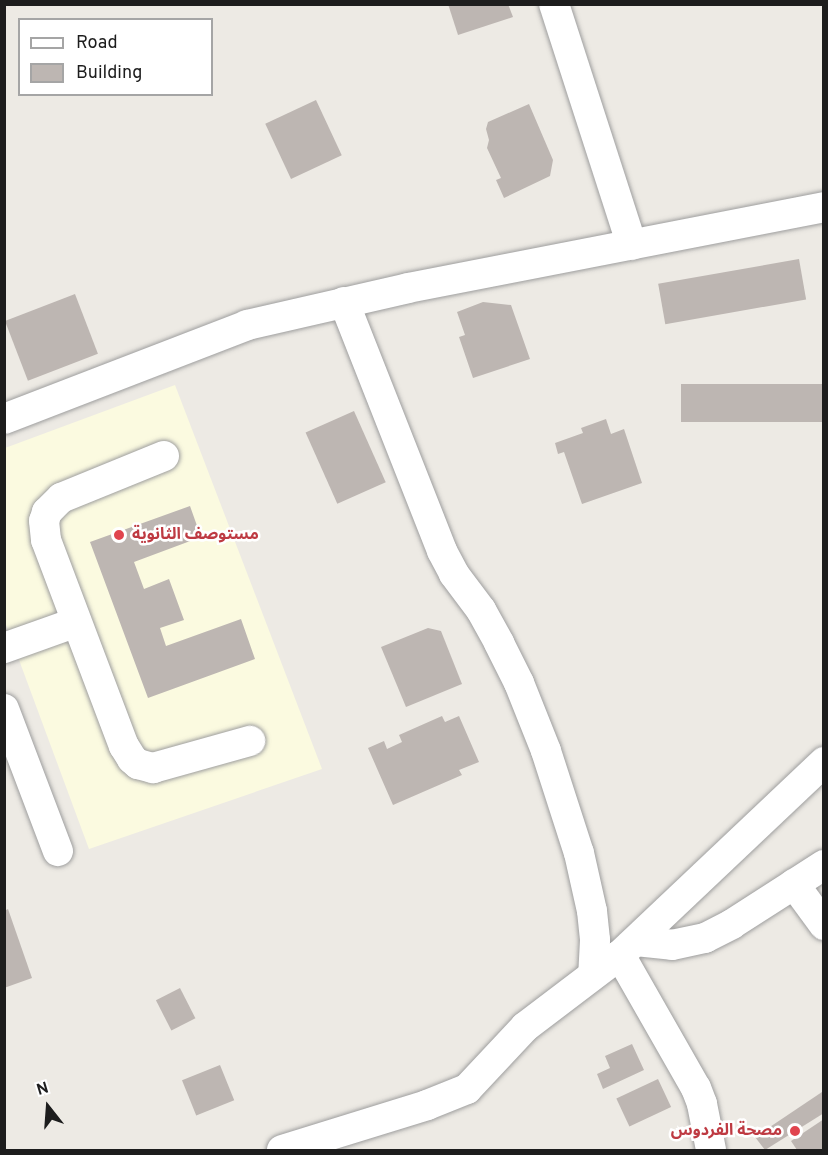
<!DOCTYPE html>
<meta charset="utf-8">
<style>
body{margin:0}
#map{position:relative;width:828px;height:1155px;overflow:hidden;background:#edeae4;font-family:Overpass,"Noto Sans Arabic",sans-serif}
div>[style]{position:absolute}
.education>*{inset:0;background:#fbfae0}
.building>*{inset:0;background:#bdb6b2;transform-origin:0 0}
.roads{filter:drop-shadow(0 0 2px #9e9e9e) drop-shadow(0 0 2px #9e9e9e)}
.minor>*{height:30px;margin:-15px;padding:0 15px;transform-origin:15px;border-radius:15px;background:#fff}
.dots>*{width:16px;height:16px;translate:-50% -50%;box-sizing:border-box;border:3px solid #fff;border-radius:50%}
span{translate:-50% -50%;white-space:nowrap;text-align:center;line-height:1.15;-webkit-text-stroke:5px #fff;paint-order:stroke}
.health-label{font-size:16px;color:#be3a42;font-weight:700}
.left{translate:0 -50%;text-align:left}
.right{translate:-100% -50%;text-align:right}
.frame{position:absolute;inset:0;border:6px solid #1d1d1d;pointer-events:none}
.legend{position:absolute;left:18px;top:18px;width:195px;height:78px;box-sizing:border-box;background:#fff;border:2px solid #a5a5a5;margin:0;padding:8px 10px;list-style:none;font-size:18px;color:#1d1d1d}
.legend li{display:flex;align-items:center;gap:12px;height:30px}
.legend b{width:30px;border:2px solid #a5a5a5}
.north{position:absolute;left:18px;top:1077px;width:60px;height:60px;-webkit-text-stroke:4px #fff;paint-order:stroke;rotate:343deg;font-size:16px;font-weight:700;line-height:24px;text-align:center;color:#1d1d1d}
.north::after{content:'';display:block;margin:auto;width:21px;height:27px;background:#1d1d1d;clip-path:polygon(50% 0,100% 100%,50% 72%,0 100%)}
</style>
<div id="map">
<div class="education">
<div style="clip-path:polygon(175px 385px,322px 769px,89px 849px,5px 622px,5px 448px)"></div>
</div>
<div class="building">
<div style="clip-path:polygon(448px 4px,508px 4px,513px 17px,458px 35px)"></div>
<div style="left:316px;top:100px;width:61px;height:56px;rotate:65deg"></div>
<div style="clip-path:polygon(529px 104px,553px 160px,550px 176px,504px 198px,496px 180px,501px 178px,487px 148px,489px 140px,486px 129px,488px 122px)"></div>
<div style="left:799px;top:259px;width:41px;height:143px;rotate:80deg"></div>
<div style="left:75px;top:294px;width:64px;height:75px;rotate:69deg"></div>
<div style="clip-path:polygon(483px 302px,511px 305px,530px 359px,473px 378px,459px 337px,465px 335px,457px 312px)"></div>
<div style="left:824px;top:384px;width:38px;height:143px;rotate:90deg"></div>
<div style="left:354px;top:411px;width:78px;height:53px;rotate:66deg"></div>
<div style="clip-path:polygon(606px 419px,611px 434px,624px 429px,642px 483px,582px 504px,564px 452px,558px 454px,555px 443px,583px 433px,581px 428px)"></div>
<div style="clip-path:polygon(190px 506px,201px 537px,134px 562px,144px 589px,169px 579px,184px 620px,160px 628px,166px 646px,241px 619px,255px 659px,148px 698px,90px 542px)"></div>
<div style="clip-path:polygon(428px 628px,441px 631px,462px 684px,406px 707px,381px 647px)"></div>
<div style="clip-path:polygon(442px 716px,445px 722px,459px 716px,479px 762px,459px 770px,462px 775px,393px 805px,368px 748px,384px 741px,387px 749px,402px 742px,399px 735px)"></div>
<div style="clip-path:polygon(8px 909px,32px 978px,4px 988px,4px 911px)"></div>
<div style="left:180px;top:988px;width:34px;height:27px;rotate:63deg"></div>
<div style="clip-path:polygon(632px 1044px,644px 1070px,603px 1089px,597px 1074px,610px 1068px,605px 1056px)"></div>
<div style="left:220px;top:1065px;width:38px;height:41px;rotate:68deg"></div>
<div style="left:658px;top:1079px;width:31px;height:46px;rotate:65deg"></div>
<div style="clip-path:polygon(822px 1092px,824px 1113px,765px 1150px,755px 1137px)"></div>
<div style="clip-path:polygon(824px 1119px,824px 1150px,797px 1150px,791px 1141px)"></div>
</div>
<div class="roads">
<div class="minor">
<div style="left:554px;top:4px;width:253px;rotate:72.1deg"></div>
<div style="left:344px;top:302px;width:268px;rotate:68.5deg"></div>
<div style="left:442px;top:551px;width:26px;rotate:62deg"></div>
<div style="left:454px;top:574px;width:45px;rotate:53.1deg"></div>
<div style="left:481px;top:610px;width:38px;rotate:61deg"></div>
<div style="left:499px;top:643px;width:45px;rotate:63.4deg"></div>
<div style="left:519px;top:683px;width:73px;rotate:68.3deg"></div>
<div style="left:546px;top:751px;width:107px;rotate:72.1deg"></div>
<div style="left:579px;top:853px;width:59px;rotate:77.4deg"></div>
<div style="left:592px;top:911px;width:29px;rotate:84deg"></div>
<div style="left:595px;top:940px;width:34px;rotate:93deg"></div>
<div style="left:4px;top:419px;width:261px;rotate:-21.1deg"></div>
<div style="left:247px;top:325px;width:165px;rotate:-12.9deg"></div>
<div style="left:408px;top:288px;width:424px;rotate:-11deg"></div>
<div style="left:164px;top:456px;width:111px;rotate:157.8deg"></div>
<div style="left:61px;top:498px;width:20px;rotate:135deg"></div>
<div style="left:47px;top:512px;width:9px;rotate:108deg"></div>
<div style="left:44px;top:521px;width:19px;rotate:84deg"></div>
<div style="left:46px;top:540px;width:220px;rotate:69.3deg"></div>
<div style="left:124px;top:746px;width:15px;rotate:58deg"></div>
<div style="left:132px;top:759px;width:8px;rotate:40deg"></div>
<div style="left:138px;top:764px;width:16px;rotate:15deg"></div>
<div style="left:153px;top:768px;width:101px;rotate:-15.6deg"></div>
<div style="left:4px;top:648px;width:77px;rotate:-19.6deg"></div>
<div style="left:4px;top:709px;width:152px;rotate:69.2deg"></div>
<div style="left:794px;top:884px;width:51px;rotate:53.8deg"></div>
<div style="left:636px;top:941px;width:36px;rotate:6deg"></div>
<div style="left:672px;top:945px;width:34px;rotate:-12deg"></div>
<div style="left:705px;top:938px;width:30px;rotate:-27deg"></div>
<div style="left:732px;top:924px;width:109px;rotate:-32.7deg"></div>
<div style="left:620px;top:955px;width:153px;rotate:60.3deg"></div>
<div style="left:696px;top:1088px;width:17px;rotate:69deg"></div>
<div style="left:702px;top:1104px;width:47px;rotate:78.9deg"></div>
<div style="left:282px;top:1150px;width:152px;rotate:-17.2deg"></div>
<div style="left:427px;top:1105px;width:43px;rotate:-21.8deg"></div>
<div style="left:467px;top:1089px;width:85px;rotate:-46.9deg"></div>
<div style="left:525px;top:1027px;width:119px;rotate:-37.2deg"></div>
<div style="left:620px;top:955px;width:281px;rotate:-43.4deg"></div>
</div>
</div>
<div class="dots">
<div style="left:119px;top:535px;background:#e0444e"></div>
<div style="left:795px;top:1131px;background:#e0444e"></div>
</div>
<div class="health-label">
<span class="left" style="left:132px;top:535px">مستوصف الثانوية</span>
<span class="right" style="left:782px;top:1131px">مصحة الفردوس</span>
</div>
<div class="frame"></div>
<ul class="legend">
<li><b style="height:8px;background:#fff"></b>Road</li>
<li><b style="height:16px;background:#bdb6b2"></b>Building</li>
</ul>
<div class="north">N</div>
</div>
